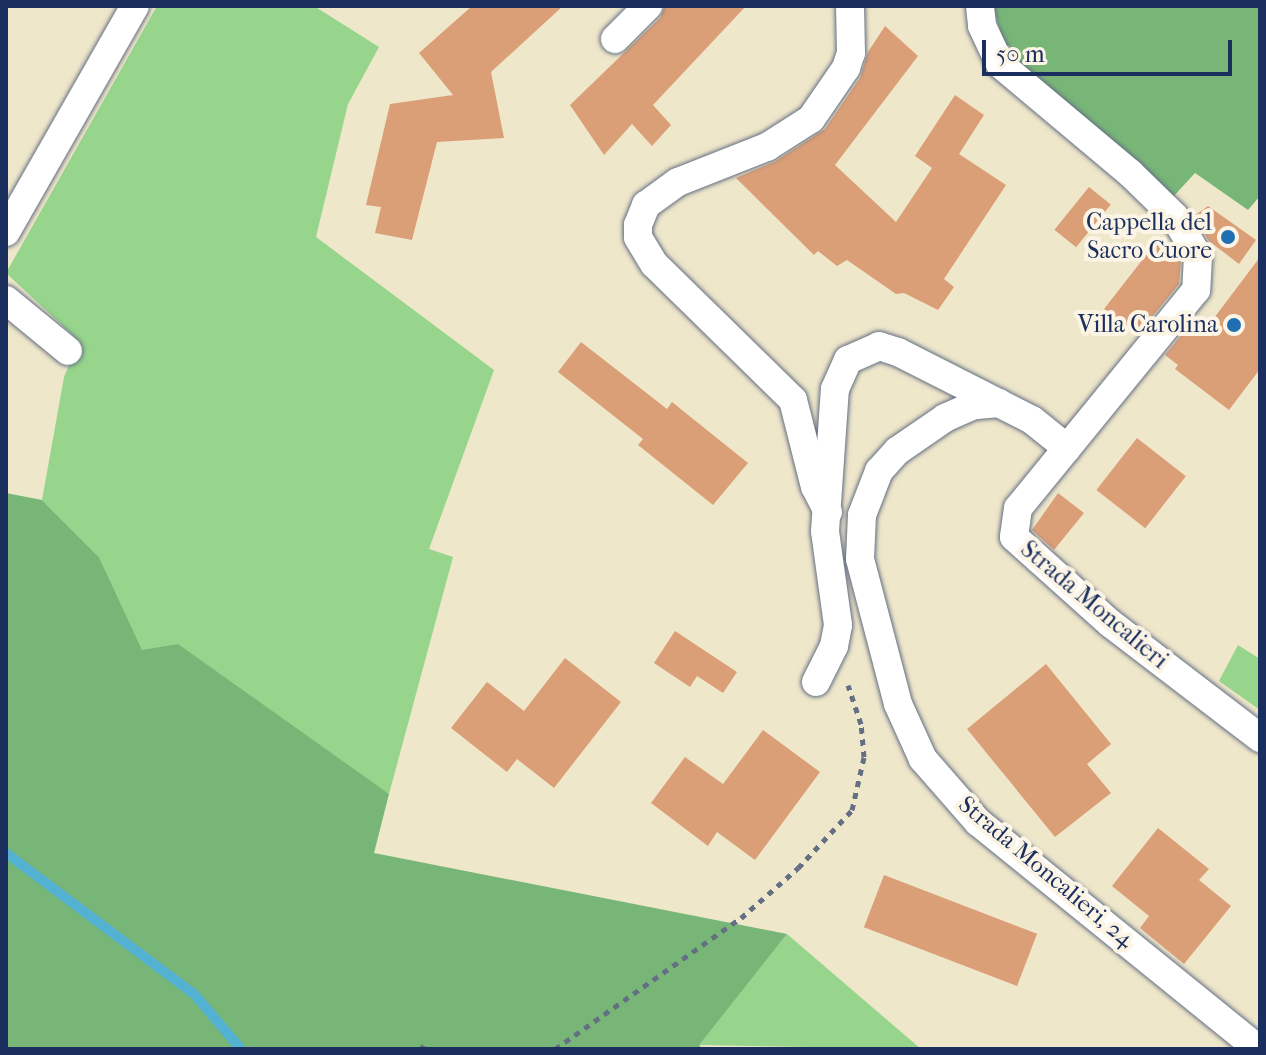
<!DOCTYPE html>
<style>
body{margin:0}
#map{position:relative;width:1266px;height:1055px;overflow:hidden;background:#efe7ca;font-family:"IM FELL French Canon",serif}
div>[style]{position:absolute}
.green>*{inset:0;background:#96d58b}
.forest>*{inset:0;background:#78b677}
.stream>*{height:10px;margin:-5px;padding:0 5px;transform-origin:5px;border-radius:5px;background:#53b1d1}
.building>*{inset:0;background:#db9f78;transform-origin:0 0}
.path>*{height:5px;margin-top:-2.5px;transform-origin:0;background:repeating-linear-gradient(90deg,#656f84 0 6px,transparent 0 12px)}
.roads{filter:drop-shadow(0 0 2px #656f84) drop-shadow(0 0 2px #656f84)}
.minor>*{height:28px;margin:-14px;padding:0 14px;transform-origin:14px;border-radius:14px;background:#fff}
.dots>*{width:22px;height:22px;translate:-50% -50%;box-sizing:border-box;border:4px solid #fcf5e5;border-radius:50%}
span{translate:-50% -50%;white-space:nowrap;text-align:center;line-height:1.15;-webkit-text-stroke:8px #fcf5e5;paint-order:stroke}
.poi-label{font-size:24px;color:#1b2f5e}
.right{translate:-100% -50%;text-align:right}
.street-label{font-size:24px;color:#1b2f5e}
.frame{position:absolute;inset:0;border:8px solid #1b2f5e;pointer-events:none}
.scale{position:absolute;left:982px;top:40px;width:250px;height:36px;box-sizing:border-box;border:4px solid #1b2f5e;border-top:0;padding-left:10px;font-size:24px;line-height:28px;white-space:nowrap;color:#1b2f5e;-webkit-text-stroke:6px #fcf5e5;paint-order:stroke}
</style>
<div id="map">
<div class="green">
<div style="clip-path:polygon(157px 6px,314px 6px,379px 47px,348px 104px,316px 237px,494px 370px,429px 549px,453px 557px,389px 794px,315px 744px,142px 651px,99px 557px,42px 500px,64px 377px,79px 341px,6px 273px)"></div>
<div style="clip-path:polygon(1238px 645px,1260px 659px,1260px 710px,1219px 681px)"></div>
<div style="clip-path:polygon(787px 934px,921px 1049px,698px 1045px)"></div>
</div>
<div class="forest">
<div style="clip-path:polygon(993px 6px,1260px 6px,1260px 196px,1248px 210px,1195px 173px,1173px 197px,1008px 58px)"></div>
<div style="clip-path:polygon(6px 493px,42px 500px,99px 557px,142px 650px,178px 644px,389px 794px,374px 853px,787px 934px,699px 1045px,703px 1049px,6px 1049px)"></div>
</div>
<div class="stream">
<div style="left:6px;top:853px;width:235px;rotate:36.9deg"></div>
<div style="left:194px;top:994px;width:72px;rotate:49.5deg"></div>
</div>
<div class="building">
<div style="clip-path:polygon(472px 6px,563px 6px,491px 72px,504px 138px,437px 142px,412px 240px,375px 233px,381px 207px,366px 205px,390px 104px,453px 95px,419px 53px)"></div>
<div style="clip-path:polygon(665px 6px,746px 6px,653px 105px,671px 125px,652px 146px,632px 124px,604px 155px,570px 105px,660px 18px)"></div>
<div style="clip-path:polygon(885px 26px,918px 56px,835px 165px,896px 222px,932px 168px,915px 156px,955px 95px,984px 115px,959px 154px,1006px 185px,944px 279px,954px 287px,938px 310px,904px 293px,896px 294px,847px 260px,837px 266px,818px 251px,814px 255px,736px 178px,776px 161px,825px 129px,860px 78px,868px 52px)"></div>
<div style="left:1089px;top:187px;width:28px;height:55px;rotate:39deg"></div>
<div style="clip-path:polygon(1208px 206px,1256px 240px,1239px 264px,1209px 241px,1194px 216px)"></div>
<div style="clip-path:polygon(1161px 236px,1181px 260px,1179px 284px,1138px 334px,1104px 309px)"></div>
<div style="clip-path:polygon(1260px 257px,1260px 369px,1229px 410px,1175px 369px,1178px 365px,1165px 355px,1197px 316px,1202px 334px)"></div>
<div style="clip-path:polygon(581px 342px,667px 409px,672px 402px,748px 463px,713px 505px,638px 445px,643px 439px,558px 372px)"></div>
<div style="left:1137px;top:438px;width:62px;height:66px;rotate:38deg"></div>
<div style="clip-path:polygon(1058px 493px,1084px 513px,1054px 550px,1032px 530px)"></div>
<div style="clip-path:polygon(675px 631px,737px 672px,723px 693px,697px 676px,690px 687px,654px 663px)"></div>
<div style="clip-path:polygon(565px 658px,621px 702px,554px 788px,517px 759px,507px 772px,451px 728px,487px 682px,524px 711px)"></div>
<div style="clip-path:polygon(1046px 664px,1111px 744px,1087px 764px,1111px 793px,1055px 837px,967px 729px)"></div>
<div style="clip-path:polygon(763px 730px,820px 772px,755px 860px,717px 832px,708px 846px,651px 803px,685px 757px,723px 784px)"></div>
<div style="clip-path:polygon(1158px 828px,1209px 869px,1199px 880px,1231px 906px,1184px 964px,1140px 928px,1149px 916px,1112px 886px)"></div>
<div style="left:884px;top:875px;width:164px;height:56px;rotate:21deg"></div>
</div>
<div class="path">
<div style="left:420px;top:1046px;width:7px;rotate:27deg"></div>
<div style="left:555px;top:1049px;width:228px;rotate:-35.2deg"></div>
<div style="left:741px;top:918px;width:76px;rotate:-41.3deg"></div>
<div style="left:798px;top:868px;width:79px;rotate:-47deg"></div>
<div style="left:852px;top:810px;width:54px;rotate:-77.2deg"></div>
<div style="left:864px;top:757px;width:33px;rotate:-95deg"></div>
<div style="left:861px;top:724px;width:41px;rotate:-108.4deg"></div>
</div>
<div class="roads">
<div class="minor">
<div style="left:980px;top:6px;width:20px;rotate:84deg"></div>
<div style="left:982px;top:26px;width:42px;rotate:64.7deg"></div>
<div style="left:1000px;top:64px;width:170px;rotate:40deg"></div>
<div style="left:1130px;top:173px;width:62px;rotate:44.3deg"></div>
<div style="left:1174px;top:216px;width:47px;rotate:59deg"></div>
<div style="left:1198px;top:256px;width:34px;rotate:93deg"></div>
<div style="left:1196px;top:290px;width:281px;rotate:129.2deg"></div>
<div style="left:1018px;top:508px;width:29px;rotate:98deg"></div>
<div style="left:1014px;top:537px;width:130px;rotate:41.9deg"></div>
<div style="left:1111px;top:624px;width:188px;rotate:37.4deg"></div>
<div style="left:615px;top:39px;width:47px;rotate:-45deg"></div>
<div style="left:6px;top:232px;width:260px;rotate:-60.3deg"></div>
<div style="left:6px;top:300px;width:80px;rotate:39.4deg"></div>
<div style="left:999px;top:403px;width:25px;rotate:175deg"></div>
<div style="left:974px;top:405px;width:32px;rotate:156deg"></div>
<div style="left:945px;top:418px;width:58px;rotate:145.5deg"></div>
<div style="left:897px;top:451px;width:27px;rotate:132deg"></div>
<div style="left:879px;top:471px;width:47px;rotate:111.1deg"></div>
<div style="left:862px;top:515px;width:44px;rotate:92.6deg"></div>
<div style="left:860px;top:559px;width:150px;rotate:75.3deg"></div>
<div style="left:898px;top:704px;width:60px;rotate:65.6deg"></div>
<div style="left:923px;top:759px;width:84px;rotate:48.9deg"></div>
<div style="left:978px;top:822px;width:360px;rotate:39deg"></div>
<div style="left:828px;top:512px;width:28px;rotate:-117deg"></div>
<div style="left:815px;top:487px;width:90px;rotate:-104.2deg"></div>
<div style="left:793px;top:400px;width:194px;rotate:-135.6deg"></div>
<div style="left:654px;top:264px;width:31px;rotate:-121deg"></div>
<div style="left:638px;top:237px;width:12px;rotate:-90deg"></div>
<div style="left:638px;top:225px;width:22px;rotate:-68deg"></div>
<div style="left:646px;top:205px;width:39px;rotate:-36deg"></div>
<div style="left:678px;top:182px;width:96px;rotate:-21.5deg"></div>
<div style="left:767px;top:147px;width:52px;rotate:-32.5deg"></div>
<div style="left:811px;top:119px;width:62px;rotate:-55.5deg"></div>
<div style="left:846px;top:68px;width:16px;rotate:-72deg"></div>
<div style="left:851px;top:53px;width:47px;rotate:-91.2deg"></div>
<div style="left:816px;top:682px;width:40px;rotate:-63.4deg"></div>
<div style="left:834px;top:646px;width:21px;rotate:-79deg"></div>
<div style="left:838px;top:625px;width:95px;rotate:-97.9deg"></div>
<div style="left:825px;top:531px;width:142px;rotate:-86deg"></div>
<div style="left:835px;top:389px;width:32px;rotate:-66deg"></div>
<div style="left:848px;top:360px;width:34px;rotate:-24deg"></div>
<div style="left:879px;top:346px;width:20px;rotate:18deg"></div>
<div style="left:898px;top:352px;width:150px;rotate:26.9deg"></div>
<div style="left:1032px;top:420px;width:45px;rotate:38.7deg"></div>
</div>
</div>
<div class="dots">
<div style="left:1228px;top:237px;background:#1f6fb2"></div>
<div style="left:1234px;top:325px;background:#1f6fb2"></div>
</div>
<div class="poi-label">
<span class="right" style="left:1212px;top:237px">Cappella del<br>Sacro Cuore</span>
<span class="right" style="left:1218px;top:325px">Villa Carolina</span>
</div>
<div class="street-label">
<span style="left:1094px;top:605px;rotate:40deg">Strada Moncalieri</span>
<span style="left:1046px;top:872px;rotate:40deg">Strada Moncalieri, 24</span>
</div>
<div class="frame"></div>
<div class="scale">50 m</div>
</div>
